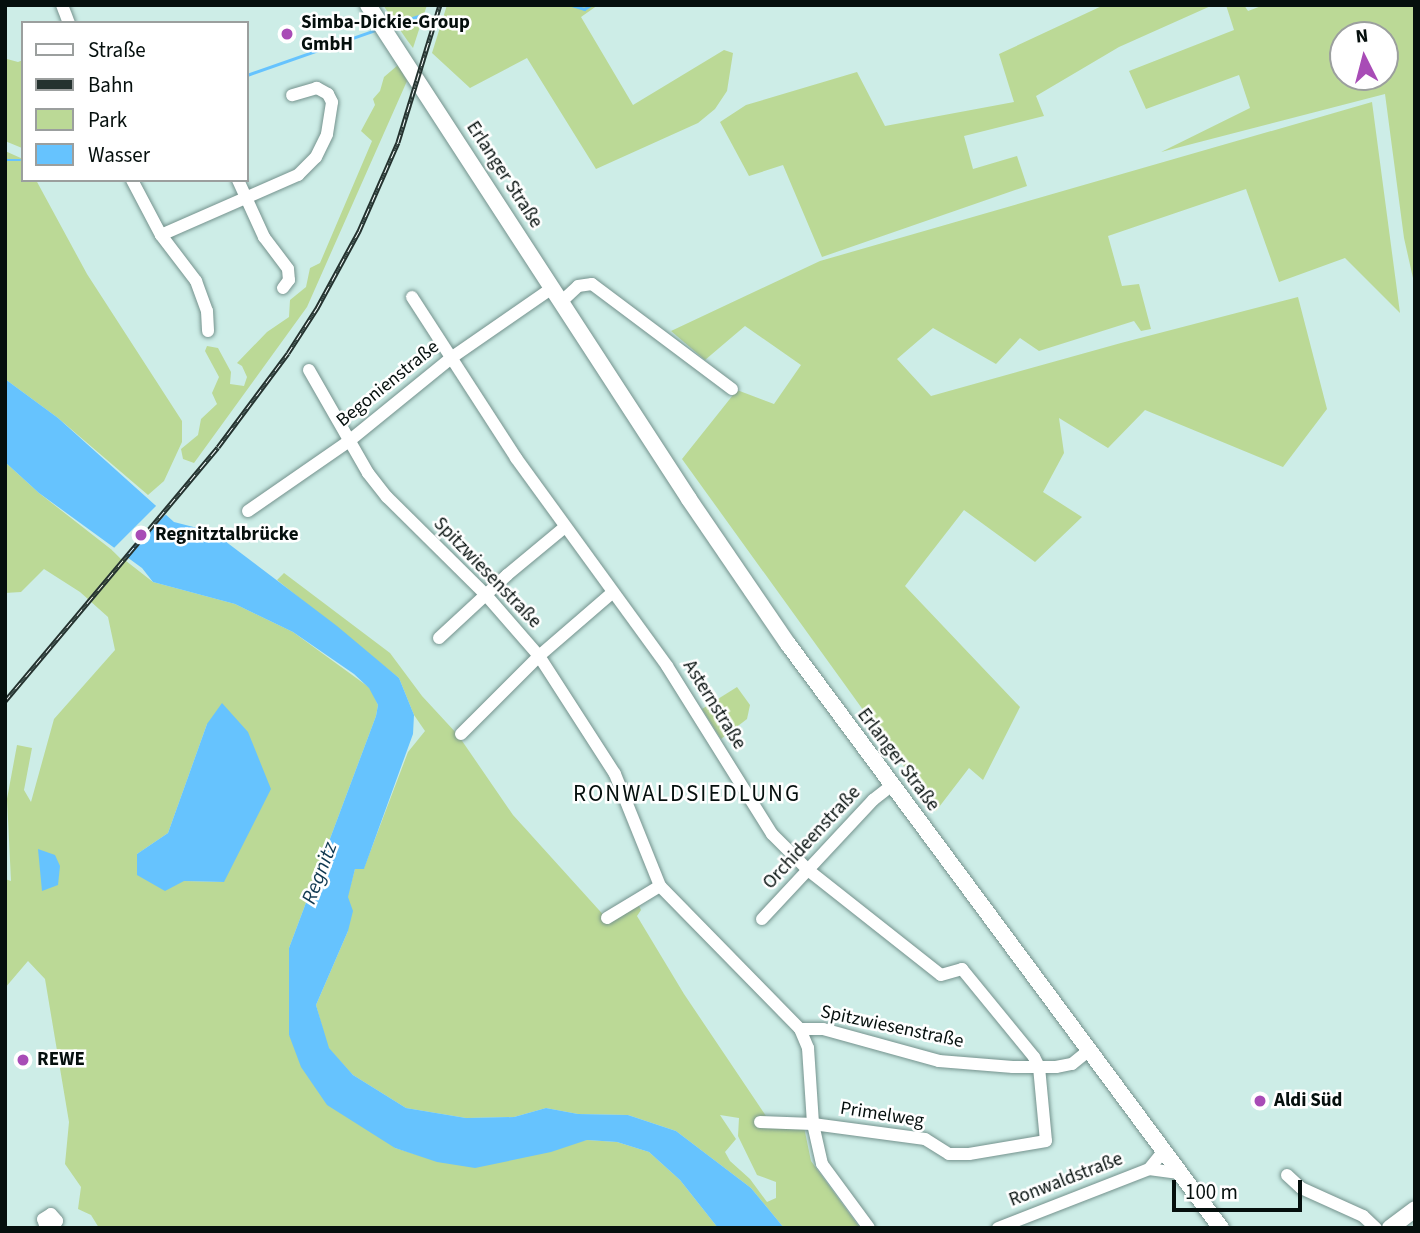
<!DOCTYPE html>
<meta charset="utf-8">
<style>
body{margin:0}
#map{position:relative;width:1420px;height:1233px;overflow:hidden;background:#cdede7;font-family:"Source Sans 3",sans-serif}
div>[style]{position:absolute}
.green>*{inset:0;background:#bbd996}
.water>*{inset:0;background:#66c3fe}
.pier>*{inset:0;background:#cdede7;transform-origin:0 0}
.stream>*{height:2.5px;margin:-1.25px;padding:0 1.25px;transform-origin:1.25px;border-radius:1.25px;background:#66c3fe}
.roads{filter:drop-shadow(0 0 2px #74928d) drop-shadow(0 0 2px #74928d)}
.minor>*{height:12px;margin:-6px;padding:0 6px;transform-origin:6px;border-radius:6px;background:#fff}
.major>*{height:16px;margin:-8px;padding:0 8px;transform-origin:8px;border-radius:8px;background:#fff}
.rail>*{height:5px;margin-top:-2.5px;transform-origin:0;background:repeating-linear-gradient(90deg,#fff 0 8px,#24322f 0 16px);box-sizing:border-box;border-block:2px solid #24322f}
.dots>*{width:19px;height:19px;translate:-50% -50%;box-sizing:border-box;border:4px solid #fff;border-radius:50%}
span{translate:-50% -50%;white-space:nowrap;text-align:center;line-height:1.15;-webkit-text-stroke:5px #fff;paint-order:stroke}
.poi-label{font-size:19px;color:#050f0d;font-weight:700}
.left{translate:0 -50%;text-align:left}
.street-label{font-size:19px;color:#050f0d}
.water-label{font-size:21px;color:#103951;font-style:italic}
.quarter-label{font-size:23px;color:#050f0d;letter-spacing:2px}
.frame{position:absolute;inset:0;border:7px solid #050f0d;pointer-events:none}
.legend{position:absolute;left:21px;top:21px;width:228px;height:161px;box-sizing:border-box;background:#fff;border:2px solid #9b9f9e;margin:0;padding:9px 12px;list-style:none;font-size:21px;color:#050f0d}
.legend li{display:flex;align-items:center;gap:14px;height:35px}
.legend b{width:35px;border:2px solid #9b9f9e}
.north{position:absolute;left:1329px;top:21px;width:70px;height:70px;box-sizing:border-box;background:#fff;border:2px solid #9b9f9e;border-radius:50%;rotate:354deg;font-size:19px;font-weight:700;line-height:28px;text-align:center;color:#050f0d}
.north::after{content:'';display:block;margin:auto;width:24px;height:32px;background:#a84cb6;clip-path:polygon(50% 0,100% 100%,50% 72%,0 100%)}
.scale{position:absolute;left:1172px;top:1180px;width:130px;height:32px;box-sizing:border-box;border:4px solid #050f0d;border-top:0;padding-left:9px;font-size:21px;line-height:24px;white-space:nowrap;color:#050f0d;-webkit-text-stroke:5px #fff;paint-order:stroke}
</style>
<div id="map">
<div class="green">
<div style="clip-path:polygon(383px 5px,427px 5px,413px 48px,407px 40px)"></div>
<div style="clip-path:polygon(447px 5px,598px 5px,581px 17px,633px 105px,724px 50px,733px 53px,727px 91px,715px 109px,698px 123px,596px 169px,527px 58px,470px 88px,432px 53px)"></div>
<div style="clip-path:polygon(1104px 5px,1213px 5px,1119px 47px,1036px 96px,1044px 116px,964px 136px,973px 169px,1017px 156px,1027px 186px,822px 257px,783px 165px,749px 176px,720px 122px,746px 105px,857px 72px,885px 126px,1014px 102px,999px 54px)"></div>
<div style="clip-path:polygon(evenodd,1226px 5px,1244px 5px,1248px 11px,1264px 5px,1415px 5px,1415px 287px,1404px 238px,1385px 94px,1161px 152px,1250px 108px,1239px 75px,1146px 109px,1129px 71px,1234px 30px,1226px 5px,1343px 35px,1385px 35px,1385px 77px,1343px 77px,1343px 35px)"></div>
<div style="clip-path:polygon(7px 59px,18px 62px,23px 60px,22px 148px,5px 141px)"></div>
<div style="clip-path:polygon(398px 65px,407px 81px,307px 307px,194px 463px,183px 459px,181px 449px,198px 435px,201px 419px,217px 404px,212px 393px,219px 377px,205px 351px,207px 346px,218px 348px,231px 372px,230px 384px,244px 386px,247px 377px,242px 366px,237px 363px,267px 332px,289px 317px,290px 300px,306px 287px,310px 268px,320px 263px,372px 141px,361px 131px,375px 105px,373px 99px,380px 91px,384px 77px)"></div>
<div style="clip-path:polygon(1372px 102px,1400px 313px,1345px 258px,1279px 282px,1246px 189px,1108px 236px,1122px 286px,1139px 284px,1151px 329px,1141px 331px,1134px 321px,1039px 351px,1020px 338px,996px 364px,933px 328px,897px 359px,931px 396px,1121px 343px,1298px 297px,1327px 409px,1283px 467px,1145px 410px,1108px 448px,1059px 418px,1064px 453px,1043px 492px,1082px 517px,1035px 562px,964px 510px,905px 586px,1020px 707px,983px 780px,969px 768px,936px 811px,682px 459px,737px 390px,774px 404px,801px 365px,745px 326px,705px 360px,671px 331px,820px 261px)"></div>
<div style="clip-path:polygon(5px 151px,23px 159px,23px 180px,36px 180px,87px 274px,182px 421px,182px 442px,164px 481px,148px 495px,58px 418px,5px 379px)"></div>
<div style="clip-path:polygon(evenodd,5px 462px,39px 493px,153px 582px,235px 604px,293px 632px,370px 688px,378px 705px,376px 716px,289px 948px,289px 1035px,395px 1148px,438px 1161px,587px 1140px,617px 1142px,649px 1152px,680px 1180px,718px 1228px,99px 1228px,91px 1215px,78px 1209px,81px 1187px,65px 1164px,69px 1122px,45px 979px,28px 961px,5px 988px,5px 879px,11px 881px,7px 799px,17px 745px,32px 748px,24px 790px,31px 802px,54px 719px,115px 650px,108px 617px,80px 592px,44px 569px,21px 592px,5px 593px,5px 462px,207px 724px,224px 882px,184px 881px,137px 854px,168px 833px,207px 724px)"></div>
<div style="clip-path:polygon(evenodd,284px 573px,390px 653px,422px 696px,458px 735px,513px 815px,608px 920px,637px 901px,641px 910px,637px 916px,684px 994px,766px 1116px,804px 1127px,811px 1161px,860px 1228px,784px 1228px,751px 1188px,676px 1131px,628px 1115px,578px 1114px,546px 1108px,514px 1117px,466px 1118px,406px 1108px,353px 1075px,328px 1048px,316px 1005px,348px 931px,347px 898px,355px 869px,364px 868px,408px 752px,425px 731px,414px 715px,399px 678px,277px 580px,284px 573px,720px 1115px,739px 1118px,738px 1136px,757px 1175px,776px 1182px,776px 1198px,767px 1202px,750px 1179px,730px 1161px,725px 1152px,736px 1139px,720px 1115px)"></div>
<div style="clip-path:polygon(737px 687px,750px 705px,747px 719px,721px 739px,702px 709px)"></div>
</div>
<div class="water">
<div style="clip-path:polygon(5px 379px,58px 418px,174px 522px,213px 532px,337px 626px,399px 678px,414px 715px,413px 734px,364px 869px,355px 869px,348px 897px,353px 911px,348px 931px,316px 1005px,329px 1048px,353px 1075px,406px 1108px,466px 1118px,514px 1117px,546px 1108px,578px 1114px,628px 1115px,676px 1131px,751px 1188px,784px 1228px,718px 1228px,680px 1180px,649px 1152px,617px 1142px,587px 1140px,551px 1152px,475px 1168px,437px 1162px,395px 1148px,327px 1105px,301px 1067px,289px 1035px,289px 948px,376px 716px,378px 705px,369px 688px,354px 674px,293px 632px,235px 604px,153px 582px,142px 568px,39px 493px,5px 462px)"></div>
<div style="clip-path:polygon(222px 703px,248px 732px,271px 789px,224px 882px,184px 881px,165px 891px,137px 875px,137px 854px,168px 833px,207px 724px)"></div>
<div style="clip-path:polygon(38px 849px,55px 855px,60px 866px,58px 885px,42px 891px)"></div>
</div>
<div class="pier">
<div style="left:160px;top:502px;width:13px;height:68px;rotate:45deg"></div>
</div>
<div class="stream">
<div style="left:572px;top:5px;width:13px;rotate:18deg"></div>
<div style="left:584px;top:9px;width:8px;rotate:-30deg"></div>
<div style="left:388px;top:26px;width:35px;rotate:-18deg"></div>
<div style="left:247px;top:75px;width:139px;rotate:-19.3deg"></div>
<div style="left:5px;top:160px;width:15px"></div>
</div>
<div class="roads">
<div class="minor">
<div style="left:62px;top:5px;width:19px;rotate:69deg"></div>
<div style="left:132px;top:180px;width:62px;rotate:62.2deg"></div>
<div style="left:161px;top:235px;width:58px;rotate:52.7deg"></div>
<div style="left:196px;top:281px;width:32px;rotate:70deg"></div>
<div style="left:207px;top:311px;width:20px;rotate:87deg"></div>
<div style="left:238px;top:180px;width:63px;rotate:65.5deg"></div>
<div style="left:264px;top:237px;width:40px;rotate:53deg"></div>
<div style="left:288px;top:269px;width:11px;rotate:85deg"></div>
<div style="left:289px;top:280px;width:10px;rotate:127deg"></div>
<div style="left:161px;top:235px;width:150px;rotate:-23.7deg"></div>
<div style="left:298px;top:175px;width:25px;rotate:-45deg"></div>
<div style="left:316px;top:157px;width:25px;rotate:-64deg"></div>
<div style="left:327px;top:134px;width:32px;rotate:-81deg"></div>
<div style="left:332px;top:102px;width:9px;rotate:-117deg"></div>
<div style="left:328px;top:94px;width:13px;rotate:-151deg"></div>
<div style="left:317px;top:88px;width:26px;rotate:164deg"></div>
<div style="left:412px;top:297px;width:192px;rotate:57.1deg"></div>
<div style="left:516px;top:458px;width:257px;rotate:54deg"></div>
<div style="left:667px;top:666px;width:198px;rotate:58deg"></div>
<div style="left:772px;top:834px;width:51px;rotate:45deg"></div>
<div style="left:808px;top:870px;width:169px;rotate:38.3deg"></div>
<div style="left:941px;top:975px;width:22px;rotate:-16deg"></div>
<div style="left:962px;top:969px;width:114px;rotate:50.7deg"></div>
<div style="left:1034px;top:1057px;width:11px;rotate:63deg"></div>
<div style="left:1039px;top:1067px;width:74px;rotate:84.6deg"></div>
<div style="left:1046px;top:1141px;width:78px;rotate:170.4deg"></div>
<div style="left:969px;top:1154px;width:20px;rotate:180deg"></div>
<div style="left:949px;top:1154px;width:28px;rotate:-148deg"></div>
<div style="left:925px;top:1139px;width:113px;rotate:-172.4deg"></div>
<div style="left:813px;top:1124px;width:53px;rotate:-177.8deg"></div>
<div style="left:561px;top:302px;width:23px;rotate:-43deg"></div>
<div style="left:578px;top:286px;width:14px;rotate:-8deg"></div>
<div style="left:592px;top:284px;width:175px;rotate:36.9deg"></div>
<div style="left:309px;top:370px;width:119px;rotate:60.2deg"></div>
<div style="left:368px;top:473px;width:31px;rotate:52deg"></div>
<div style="left:387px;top:497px;width:139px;rotate:44.7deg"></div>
<div style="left:486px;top:595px;width:81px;rotate:49deg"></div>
<div style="left:539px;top:656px;width:140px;rotate:57.2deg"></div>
<div style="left:615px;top:774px;width:121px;rotate:68.1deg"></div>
<div style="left:660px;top:886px;width:200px;rotate:45.6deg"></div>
<div style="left:800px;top:1029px;width:23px"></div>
<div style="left:823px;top:1029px;width:120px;rotate:15.4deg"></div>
<div style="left:939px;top:1061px;width:74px;rotate:4.6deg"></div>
<div style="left:1013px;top:1067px;width:43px"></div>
<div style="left:1056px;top:1067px;width:16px;rotate:-11deg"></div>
<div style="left:1072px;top:1064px;width:21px;rotate:-39deg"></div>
<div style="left:248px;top:511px;width:123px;rotate:-34.7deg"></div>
<div style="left:349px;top:441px;width:132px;rotate:-39.1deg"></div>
<div style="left:451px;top:358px;width:123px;rotate:-34.7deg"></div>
<div style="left:439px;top:638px;width:93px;rotate:-42.8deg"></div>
<div style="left:507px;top:575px;width:75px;rotate:-39.6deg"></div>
<div style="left:461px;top:734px;width:110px;rotate:-45deg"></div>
<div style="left:539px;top:656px;width:96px;rotate:-40.8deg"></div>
<div style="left:607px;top:918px;width:62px;rotate:-31.1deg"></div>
<div style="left:762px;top:919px;width:163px;rotate:-47deg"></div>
<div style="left:873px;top:800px;width:24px;rotate:-38deg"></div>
<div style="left:800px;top:1029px;width:21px;rotate:67deg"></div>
<div style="left:808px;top:1048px;width:76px;rotate:86.2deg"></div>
<div style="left:813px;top:1124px;width:41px;rotate:77.3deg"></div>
<div style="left:822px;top:1164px;width:79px;rotate:53.7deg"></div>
<div style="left:1149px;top:1169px;width:30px;rotate:8deg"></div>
<div style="left:1287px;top:1175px;width:19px;rotate:43deg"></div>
<div style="left:1301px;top:1188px;width:68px;rotate:24.3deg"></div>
<div style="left:1363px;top:1216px;width:18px;rotate:43deg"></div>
<div style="left:46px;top:1228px;width:9px;rotate:-108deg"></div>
<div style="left:43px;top:1219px;width:9px;rotate:-32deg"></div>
<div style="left:51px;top:1214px;width:9px;rotate:49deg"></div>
<div style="left:57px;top:1221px;width:8px;rotate:120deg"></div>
<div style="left:998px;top:1228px;width:162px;rotate:-21.3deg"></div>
<div style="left:1149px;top:1169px;width:22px;rotate:-51deg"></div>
</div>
<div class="major">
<div style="left:368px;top:5px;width:589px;rotate:56.98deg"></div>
<div style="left:689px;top:499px;width:176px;rotate:55.7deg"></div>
<div style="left:788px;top:644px;width:727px;rotate:53.45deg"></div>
<div style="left:1390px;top:1228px;width:31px;rotate:-37deg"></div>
</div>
</div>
<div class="rail">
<div style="left:5px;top:701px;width:331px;rotate:-50deg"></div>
<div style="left:218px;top:447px;width:117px;rotate:-53.3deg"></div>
<div style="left:288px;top:353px;width:54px;rotate:-57.2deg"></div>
<div style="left:317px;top:308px;width:88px;rotate:-61.4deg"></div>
<div style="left:359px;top:231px;width:97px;rotate:-66.3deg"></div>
<div style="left:398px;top:142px;width:143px;rotate:-73deg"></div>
</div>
<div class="dots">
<div style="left:287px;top:34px;background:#a84cb6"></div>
<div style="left:141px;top:535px;background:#a84cb6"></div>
<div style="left:23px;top:1060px;background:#a84cb6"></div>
<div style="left:1260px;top:1101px;background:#a84cb6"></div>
</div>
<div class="poi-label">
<span class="left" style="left:301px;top:34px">Simba-Dickie-Group<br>GmbH</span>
<span class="left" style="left:155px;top:535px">Regnitztalbrücke</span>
<span class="left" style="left:37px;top:1060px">REWE</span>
<span class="left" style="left:1274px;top:1101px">Aldi Süd</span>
</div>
<div class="street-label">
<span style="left:504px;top:175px;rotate:57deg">Erlanger Straße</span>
<span style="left:388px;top:384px;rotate:-39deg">Begonienstraße</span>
<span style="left:487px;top:573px;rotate:46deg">Spitzwiesenstraße</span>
<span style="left:714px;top:705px;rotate:58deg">Asternstraße</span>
<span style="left:898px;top:760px;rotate:53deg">Erlanger Straße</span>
<span style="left:812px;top:838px;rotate:-47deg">Orchideenstraße</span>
<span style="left:892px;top:1027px;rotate:12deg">Spitzwiesenstraße</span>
<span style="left:882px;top:1115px;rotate:9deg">Primelweg</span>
<span style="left:1066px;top:1180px;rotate:-21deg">Ronwaldstraße</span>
</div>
<div class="water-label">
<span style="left:319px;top:873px;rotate:-69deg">Regnitz</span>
</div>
<div class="quarter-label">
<span style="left:687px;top:794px">RONWALDSIEDLUNG</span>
</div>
<div class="frame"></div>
<ul class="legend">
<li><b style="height:9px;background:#fff"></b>Straße</li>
<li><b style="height:9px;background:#24322f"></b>Bahn</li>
<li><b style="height:19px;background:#bbd996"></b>Park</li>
<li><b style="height:19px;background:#66c3fe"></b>Wasser</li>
</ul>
<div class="north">N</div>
<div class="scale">100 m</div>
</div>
